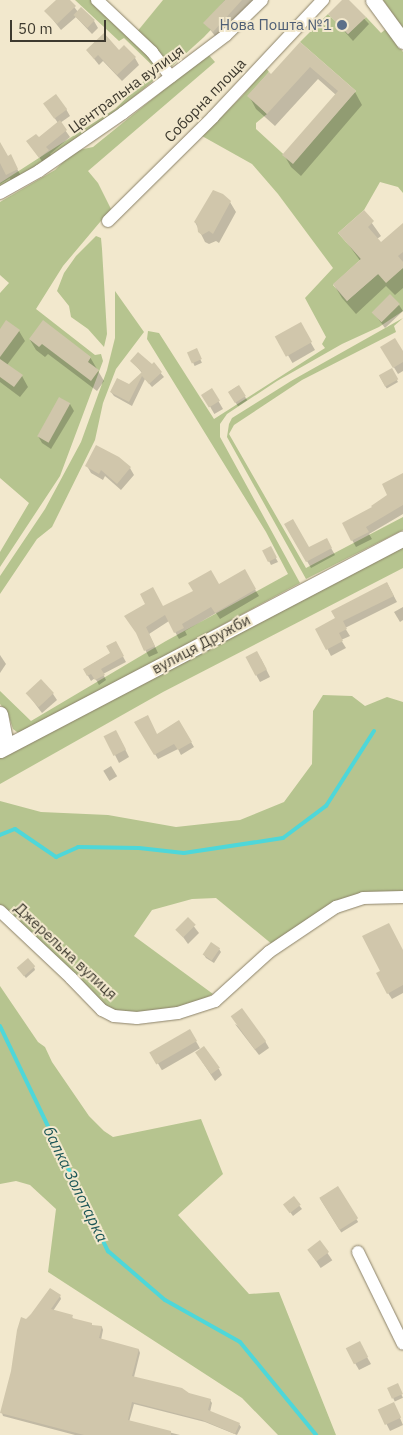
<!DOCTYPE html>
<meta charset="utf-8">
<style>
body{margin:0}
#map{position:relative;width:403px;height:1435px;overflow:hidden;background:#f2e8cd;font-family:"IBM Plex Sans",sans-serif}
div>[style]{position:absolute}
.green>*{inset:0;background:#b6c48f}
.shadow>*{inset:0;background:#0003;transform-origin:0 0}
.stream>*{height:4px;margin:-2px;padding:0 2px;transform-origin:2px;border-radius:2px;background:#4ed7d9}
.building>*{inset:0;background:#d0c6ab;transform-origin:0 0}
.roads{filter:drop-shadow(0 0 1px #8b8269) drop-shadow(0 0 1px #8b8269)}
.minor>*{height:12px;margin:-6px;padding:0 6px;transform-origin:6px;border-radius:6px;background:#fff}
.tertiary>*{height:15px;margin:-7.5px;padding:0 7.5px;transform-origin:7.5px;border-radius:7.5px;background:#fff}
.dots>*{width:14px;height:14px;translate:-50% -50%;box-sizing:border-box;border:2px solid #f2e8cd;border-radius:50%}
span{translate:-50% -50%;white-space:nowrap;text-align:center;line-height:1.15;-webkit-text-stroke:4px #f2e8cd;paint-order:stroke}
.service-label{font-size:15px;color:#4e5e75}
.right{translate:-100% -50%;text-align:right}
.street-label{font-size:15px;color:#3e3a2f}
.water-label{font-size:16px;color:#1c5657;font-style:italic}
.scale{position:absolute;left:10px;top:20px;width:96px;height:22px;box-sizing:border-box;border:2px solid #3e3a2f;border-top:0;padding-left:6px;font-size:15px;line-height:18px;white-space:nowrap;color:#3e3a2f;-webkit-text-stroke:4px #f2e8cd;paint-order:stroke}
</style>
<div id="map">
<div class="green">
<div style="clip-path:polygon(75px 0,91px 0,148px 52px,159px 67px,159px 72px,153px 81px,106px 120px,42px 165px,0 188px,0 183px,115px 109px,156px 69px,124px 38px,119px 41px)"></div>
<div style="clip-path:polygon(163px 0,239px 0,204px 37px,172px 66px,167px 67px,136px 33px)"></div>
<div style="clip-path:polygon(383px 0,403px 0,403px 28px,397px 20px)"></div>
<div style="clip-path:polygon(328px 14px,348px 34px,366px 17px,381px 33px,386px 29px,403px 52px,403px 193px,398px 187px,380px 182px,364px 210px,338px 233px,361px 259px,333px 285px,347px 301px,378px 274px,403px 268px,403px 311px,379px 327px,342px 344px,277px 381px,227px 414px,220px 424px,220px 437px,300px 583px,22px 733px,17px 732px,13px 729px,8px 714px,0 704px,0 691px,31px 721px,166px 641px,288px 574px,266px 532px,147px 339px,148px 331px,159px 333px,214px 419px,325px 348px,322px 344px,326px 337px,305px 298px,333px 268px,278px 194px,252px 164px,202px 136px,243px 95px,266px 68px,269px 72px,248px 96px,267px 114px,256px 123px,256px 129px,293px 163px,356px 91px,300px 42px)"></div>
<div style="clip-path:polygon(208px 54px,215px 62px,88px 171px,98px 183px,111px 209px,63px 266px,36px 309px,95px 355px,101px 354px,103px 361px,60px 476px,0 567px,0 552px,29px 503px,0 478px,0 293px,9px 283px,0 275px,0 202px,55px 170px,74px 151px,93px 147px)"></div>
<div style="clip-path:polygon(96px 236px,101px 238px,102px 249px,107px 334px,104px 347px,88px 329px,71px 317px,69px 306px,57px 291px,64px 273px,76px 256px)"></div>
<div style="clip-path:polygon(115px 291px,144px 332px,116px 369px,103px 403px,95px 440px,52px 527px,37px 539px,0 594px,0 576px,45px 509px,81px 442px,107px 370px,115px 338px)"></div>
<div style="clip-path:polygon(403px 318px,394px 326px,396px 332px,302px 380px,234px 425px,229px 434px,306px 568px,403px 517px,403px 530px,306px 579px,227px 437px,229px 424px,232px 418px,291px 381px)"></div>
<div style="clip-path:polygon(403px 545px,403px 568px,163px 692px,0 784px,0 758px)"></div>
<div style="clip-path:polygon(323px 695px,352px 696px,365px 706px,387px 697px,403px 702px,403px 894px,374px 894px,273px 945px,216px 898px,192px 899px,152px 910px,134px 936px,213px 994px,196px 1003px,172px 1010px,141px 1013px,107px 1011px,0 906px,0 801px,41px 812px,108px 815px,176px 827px,240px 820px,284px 802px,312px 764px,313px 711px)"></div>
<div style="clip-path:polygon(0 986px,38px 1042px,45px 1047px,52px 1062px,89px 1116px,104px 1131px,113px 1137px,201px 1119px,223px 1174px,178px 1215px,249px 1294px,279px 1292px,336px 1435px,278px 1435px,242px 1398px,48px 1272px,56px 1209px,30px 1185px,16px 1181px,0 1184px)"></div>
</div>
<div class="shadow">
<div style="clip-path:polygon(58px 0,69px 0,78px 12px,94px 21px,98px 28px,92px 34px,76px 17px,61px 30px,46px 11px)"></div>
<div style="clip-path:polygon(225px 0,255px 0,219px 41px,205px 23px)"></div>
<div style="clip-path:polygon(343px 0,347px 0,369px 24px,353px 41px,329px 14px)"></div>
<div style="clip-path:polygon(300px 44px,355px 92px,362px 105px,301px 176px,291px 167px,284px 155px,336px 95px,318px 79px,275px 126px,256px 109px,249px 96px,272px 76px)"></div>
<div style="clip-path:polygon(87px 50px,135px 58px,139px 65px,122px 81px,103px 61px,99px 65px)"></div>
<div style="clip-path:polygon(45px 104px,66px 109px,70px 116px,60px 123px,70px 137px,50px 154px,52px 157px,44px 164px,28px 142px,39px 139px,58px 123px)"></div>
<div style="clip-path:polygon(10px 156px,21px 176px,11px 181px,10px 178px,0 184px,0 162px)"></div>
<div style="clip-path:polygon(230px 202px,236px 212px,219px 243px,216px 241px,209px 244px,205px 242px,195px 222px)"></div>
<div style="clip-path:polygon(364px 212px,381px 236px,377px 239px,381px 244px,403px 225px,403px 288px,395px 295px,386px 286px,356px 314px,342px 298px,334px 285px,361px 262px,340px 233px)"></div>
<div style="clip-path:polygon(399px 305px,403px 311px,385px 328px,373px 312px)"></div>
<div style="left:300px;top:324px;width:30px;height:26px;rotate:60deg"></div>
<div style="clip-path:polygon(0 331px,19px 331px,25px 341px,7px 365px,22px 376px,28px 387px,20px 397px,0 382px)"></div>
<div style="clip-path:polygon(30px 340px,90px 357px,104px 381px,97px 391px,48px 354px,45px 357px,36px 350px)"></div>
<div style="clip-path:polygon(382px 348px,403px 354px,403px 371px,398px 374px)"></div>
<div style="left:196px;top:350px;width:14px;height:8px;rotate:65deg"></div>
<div style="clip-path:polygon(132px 361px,152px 365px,153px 364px,164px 377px,152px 387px,145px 379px,132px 406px,114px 396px,111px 392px,129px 385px,142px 373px)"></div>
<div style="left:391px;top:370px;width:14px;height:13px;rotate:60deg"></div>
<div style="left:238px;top:386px;width:17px;height:11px;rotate:57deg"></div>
<div style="left:212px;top:390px;width:22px;height:10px;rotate:60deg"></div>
<div style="clip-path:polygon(60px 398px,70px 404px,74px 411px,51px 449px,42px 443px,38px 436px)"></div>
<div style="clip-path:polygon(87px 466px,130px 468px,134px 475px,121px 490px,105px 476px,103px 480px,91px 473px)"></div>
<div style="clip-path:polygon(403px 475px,403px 514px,369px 534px,372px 539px,356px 547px,343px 524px,373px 508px,389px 496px)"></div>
<div style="clip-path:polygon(286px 525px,308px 549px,326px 539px,335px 555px,311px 568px)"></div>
<div style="clip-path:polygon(270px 548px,278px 562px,271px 565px,264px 551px)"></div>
<div style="clip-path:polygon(244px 571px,259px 596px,220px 619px,216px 613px,185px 631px,187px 635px,179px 639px,169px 621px,149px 634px,158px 653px,149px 657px,138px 636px,163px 607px,219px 586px)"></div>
<div style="clip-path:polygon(387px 583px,397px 602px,345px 628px,350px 636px,341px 640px,346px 648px,331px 656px,317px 629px,336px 619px)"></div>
<div style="clip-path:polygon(403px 607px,403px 620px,400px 622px,394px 612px)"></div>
<div style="clip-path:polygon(115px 642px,126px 662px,103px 674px,106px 680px,99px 685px,95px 678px,91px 681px,84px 669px,111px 653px)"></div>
<div style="clip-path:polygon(0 655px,6px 664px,0 673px)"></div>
<div style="clip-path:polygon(247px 658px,261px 659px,270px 677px,260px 682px)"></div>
<div style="clip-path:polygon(27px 693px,53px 694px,57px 700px,42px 713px)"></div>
<div style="clip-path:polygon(179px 722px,194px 747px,181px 755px,178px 749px,158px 759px,136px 723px,157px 735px)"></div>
<div style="clip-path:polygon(106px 737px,120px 739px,129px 757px,119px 763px)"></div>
<div style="left:111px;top:766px;width:12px;height:9px;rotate:59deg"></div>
<div style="clip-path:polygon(188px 919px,199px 933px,188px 944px,178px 930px)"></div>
<div style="clip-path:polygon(219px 949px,221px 952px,214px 963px,206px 958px,204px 955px)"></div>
<div style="clip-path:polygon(403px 952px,403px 993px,392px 999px,388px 993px)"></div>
<div style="clip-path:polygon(34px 967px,35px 970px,26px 978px,20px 971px)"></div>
<div style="clip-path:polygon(235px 1024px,265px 1041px,269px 1048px,259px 1055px)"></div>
<div style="left:190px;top:1031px;width:20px;height:44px;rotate:60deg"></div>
<div style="clip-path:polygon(201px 1060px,219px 1069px,222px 1075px,215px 1081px)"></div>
<div style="left:337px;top:1188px;width:40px;height:20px;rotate:58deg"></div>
<div style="clip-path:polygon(293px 1198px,302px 1209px,293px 1216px,287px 1208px)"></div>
<div style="left:320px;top:1242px;width:22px;height:14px;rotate:56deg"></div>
<div style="clip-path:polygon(60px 1296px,61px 1299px,53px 1311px,72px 1317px,74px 1320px,92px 1326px,102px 1327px,103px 1330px,101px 1340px,139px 1350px,140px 1353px,134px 1377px,210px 1400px,212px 1403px,210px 1412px,239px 1424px,241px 1427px,237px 1435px,205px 1422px,134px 1404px,129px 1422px,180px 1435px,75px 1435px,3px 1416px,2px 1413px,26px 1320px)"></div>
<div style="clip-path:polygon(363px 1350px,371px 1364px,359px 1370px,355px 1363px)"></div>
<div style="left:397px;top:1385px;width:14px;height:9px;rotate:65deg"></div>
<div style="clip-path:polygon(380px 1411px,397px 1411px,403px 1425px,390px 1431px)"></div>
</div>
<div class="stream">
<div style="left:0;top:835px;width:16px;rotate:-22deg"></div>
<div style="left:15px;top:829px;width:50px;rotate:34.3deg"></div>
<div style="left:56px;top:857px;width:24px;rotate:-24deg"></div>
<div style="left:78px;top:847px;width:61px;rotate:0.9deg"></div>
<div style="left:139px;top:848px;width:45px;rotate:6.3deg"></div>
<div style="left:184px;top:853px;width:100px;rotate:-8.6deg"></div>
<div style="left:283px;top:838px;width:54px;rotate:-36.7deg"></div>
<div style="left:326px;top:806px;width:89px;rotate:-57.4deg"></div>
<div style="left:0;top:1026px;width:250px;rotate:64.4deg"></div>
<div style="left:108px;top:1251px;width:75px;rotate:40.7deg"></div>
<div style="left:165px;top:1300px;width:86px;rotate:29.2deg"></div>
<div style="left:240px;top:1342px;width:120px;rotate:50.7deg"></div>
</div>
<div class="building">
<div style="clip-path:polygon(56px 0,70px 0,76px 6px,57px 24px,44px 11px)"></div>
<div style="clip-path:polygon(225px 0,242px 0,213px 32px,203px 23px)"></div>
<div style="clip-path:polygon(342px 0,349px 0,366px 17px,348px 34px,328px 14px)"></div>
<div style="left:81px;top:7px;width:19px;height:11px;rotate:43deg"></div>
<div style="clip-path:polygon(104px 33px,119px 50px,124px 45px,136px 57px,117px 75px,98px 55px,94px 59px,86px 50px)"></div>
<div style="clip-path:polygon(300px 42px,356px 91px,293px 164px,282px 155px,338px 91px,310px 67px,267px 114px,247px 96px,269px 72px,271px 74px)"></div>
<div style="left:56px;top:94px;width:19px;height:16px;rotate:54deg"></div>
<div style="clip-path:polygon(60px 120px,67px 130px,46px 147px,49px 150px,39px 158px,26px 141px,36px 134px,39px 137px)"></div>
<div style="clip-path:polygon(0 142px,8px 156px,11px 154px,18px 169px,6px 175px,0 163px)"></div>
<div style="clip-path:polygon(213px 190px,223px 194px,231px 201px,213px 234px,209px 231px,202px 235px,198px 232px,197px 224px,194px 222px)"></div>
<div style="clip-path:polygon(364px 210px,374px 221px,368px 227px,381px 242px,403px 223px,403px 252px,398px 256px,403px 262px,403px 268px,386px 283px,378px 274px,347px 301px,333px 284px,361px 259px,338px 233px)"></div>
<div style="left:390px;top:294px;width:14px;height:26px;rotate:45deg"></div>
<div style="clip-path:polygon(6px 320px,20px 330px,0 357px,0 329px)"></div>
<div style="clip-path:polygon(43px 320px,91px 357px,88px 362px,99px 370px,91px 381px,42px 344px,39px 347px,29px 339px)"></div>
<div style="left:301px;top:322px;width:23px;height:30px;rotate:61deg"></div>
<div style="clip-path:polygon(395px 338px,403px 351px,403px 362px,393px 368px,380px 347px)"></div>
<div style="left:197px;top:348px;width:12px;height:11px;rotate:66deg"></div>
<div style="clip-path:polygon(138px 352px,152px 364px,154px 362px,162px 372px,149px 384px,142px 376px,129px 402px,110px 392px,117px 378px,129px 384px,142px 372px,130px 361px)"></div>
<div style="clip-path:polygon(0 359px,23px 375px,14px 387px,0 377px)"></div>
<div style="left:392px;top:368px;width:13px;height:15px;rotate:61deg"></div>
<div style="left:239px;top:385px;width:13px;height:13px;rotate:58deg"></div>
<div style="left:212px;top:388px;width:15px;height:13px;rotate:58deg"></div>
<div style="left:59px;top:397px;width:13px;height:45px;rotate:29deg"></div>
<div style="clip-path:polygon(96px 445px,119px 457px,131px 467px,117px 484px,101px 470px,99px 474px,85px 466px)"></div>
<div style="clip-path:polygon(403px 473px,403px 505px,366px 527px,369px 532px,351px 541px,342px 523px,372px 507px,371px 506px,387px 495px,382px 484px)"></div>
<div style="clip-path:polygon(293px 519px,309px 547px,327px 538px,332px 548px,306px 562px,284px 524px)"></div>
<div style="left:271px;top:546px;width:13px;height:10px;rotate:63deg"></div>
<div style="clip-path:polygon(245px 569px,256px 589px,215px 613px,211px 607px,182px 624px,184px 628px,174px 633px,165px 615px,146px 627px,155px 646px,144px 651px,136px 633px,124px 616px,145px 604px,140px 594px,153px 587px,163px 606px,193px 591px,188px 583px,211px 570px,219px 584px)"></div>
<div style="clip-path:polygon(387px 582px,394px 596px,343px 621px,347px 629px,339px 633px,343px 641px,326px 650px,315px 629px,335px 618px,331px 611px)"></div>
<div style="clip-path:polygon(116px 641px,124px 656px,101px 669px,105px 675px,95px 680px,91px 674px,87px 676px,83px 669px,110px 653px,106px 646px)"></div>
<div style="left:257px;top:651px;width:21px;height:13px;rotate:62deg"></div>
<div style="left:41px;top:679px;width:19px;height:21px;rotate:47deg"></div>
<div style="clip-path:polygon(148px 715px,157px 734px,179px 720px,192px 742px,178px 750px,174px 744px,154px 755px,134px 722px)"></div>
<div style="left:116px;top:730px;width:22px;height:14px;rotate:63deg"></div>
<div style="left:188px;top:917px;width:11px;height:18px;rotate:45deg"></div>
<div style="clip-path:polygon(389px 923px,403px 950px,403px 985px,387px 994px,376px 973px,380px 971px,362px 936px)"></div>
<div style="left:211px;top:942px;width:11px;height:15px;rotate:34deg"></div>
<div style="left:28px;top:958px;width:11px;height:15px;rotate:49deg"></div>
<div style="left:242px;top:1008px;width:41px;height:14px;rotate:54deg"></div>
<div style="left:190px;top:1029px;width:14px;height:47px;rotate:60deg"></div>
<div style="left:204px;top:1046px;width:27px;height:11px;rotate:54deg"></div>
<div style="left:338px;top:1186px;width:38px;height:22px;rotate:58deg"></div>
<div style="left:294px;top:1196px;width:11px;height:14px;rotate:52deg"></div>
<div style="left:320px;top:1240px;width:15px;height:16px;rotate:53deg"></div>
<div style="clip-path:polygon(50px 1288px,61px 1295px,51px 1309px,73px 1315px,72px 1318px,92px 1323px,92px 1325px,102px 1326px,99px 1338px,139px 1349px,132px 1376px,182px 1388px,189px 1393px,211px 1399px,208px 1410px,240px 1423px,235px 1434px,202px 1420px,132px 1402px,128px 1420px,171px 1431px,171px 1435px,84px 1435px,0 1413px,11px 1371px,17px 1330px,21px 1317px,26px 1319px,31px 1314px)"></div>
<div style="left:360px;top:1341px;width:18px;height:16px;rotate:63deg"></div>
<div style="left:398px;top:1383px;width:12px;height:12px;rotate:66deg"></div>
<div style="left:394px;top:1402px;width:17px;height:18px;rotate:65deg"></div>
</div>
<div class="roads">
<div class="minor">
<div style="left:97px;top:0;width:76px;rotate:43.4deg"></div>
<div style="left:152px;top:52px;width:31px;rotate:53deg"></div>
<div style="left:0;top:193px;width:45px;rotate:-29.4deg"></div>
<div style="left:39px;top:171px;width:102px;rotate:-34.6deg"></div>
<div style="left:123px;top:113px;width:129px;rotate:-37.1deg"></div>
<div style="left:226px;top:35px;width:50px;rotate:-44.2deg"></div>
<div style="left:108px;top:221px;width:148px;rotate:-44.7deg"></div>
<div style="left:213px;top:117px;width:161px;rotate:-46.8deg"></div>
<div style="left:0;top:911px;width:98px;rotate:43.3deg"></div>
<div style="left:71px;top:978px;width:45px;rotate:45.9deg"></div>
<div style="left:102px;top:1010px;width:13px;rotate:27deg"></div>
<div style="left:114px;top:1016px;width:23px;rotate:5deg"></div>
<div style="left:137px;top:1018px;width:41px;rotate:-7deg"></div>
<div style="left:178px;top:1013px;width:39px;rotate:-18deg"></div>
<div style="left:215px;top:1001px;width:73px;rotate:-42.2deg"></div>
<div style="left:269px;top:952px;width:81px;rotate:-33.9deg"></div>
<div style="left:336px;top:907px;width:28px;rotate:-18deg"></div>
<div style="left:363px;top:898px;width:40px;rotate:-1.4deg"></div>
<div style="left:358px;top:1252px;width:102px;rotate:63.9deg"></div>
</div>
<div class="tertiary">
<div style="left:373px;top:0;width:51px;rotate:53.8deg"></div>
<div style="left:0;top:714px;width:33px;rotate:79deg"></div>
<div style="left:0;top:750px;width:455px;rotate:-27.7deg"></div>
</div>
</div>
<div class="dots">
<div style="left:342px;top:25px;background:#5c6f8a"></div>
</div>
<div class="service-label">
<span class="right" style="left:332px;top:25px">Нова Пошта №1</span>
</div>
<div class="street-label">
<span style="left:126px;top:89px;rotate:-36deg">Центральна вулиця</span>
<span style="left:205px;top:100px;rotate:-46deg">Соборна площа</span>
<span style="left:201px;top:644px;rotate:-28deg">вулиця Дружби</span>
<span style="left:66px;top:951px;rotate:43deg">Джерельна вулиця</span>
</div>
<div class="water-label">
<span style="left:76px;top:1184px;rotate:64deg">балка Золотарка</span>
</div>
<div class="scale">50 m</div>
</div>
